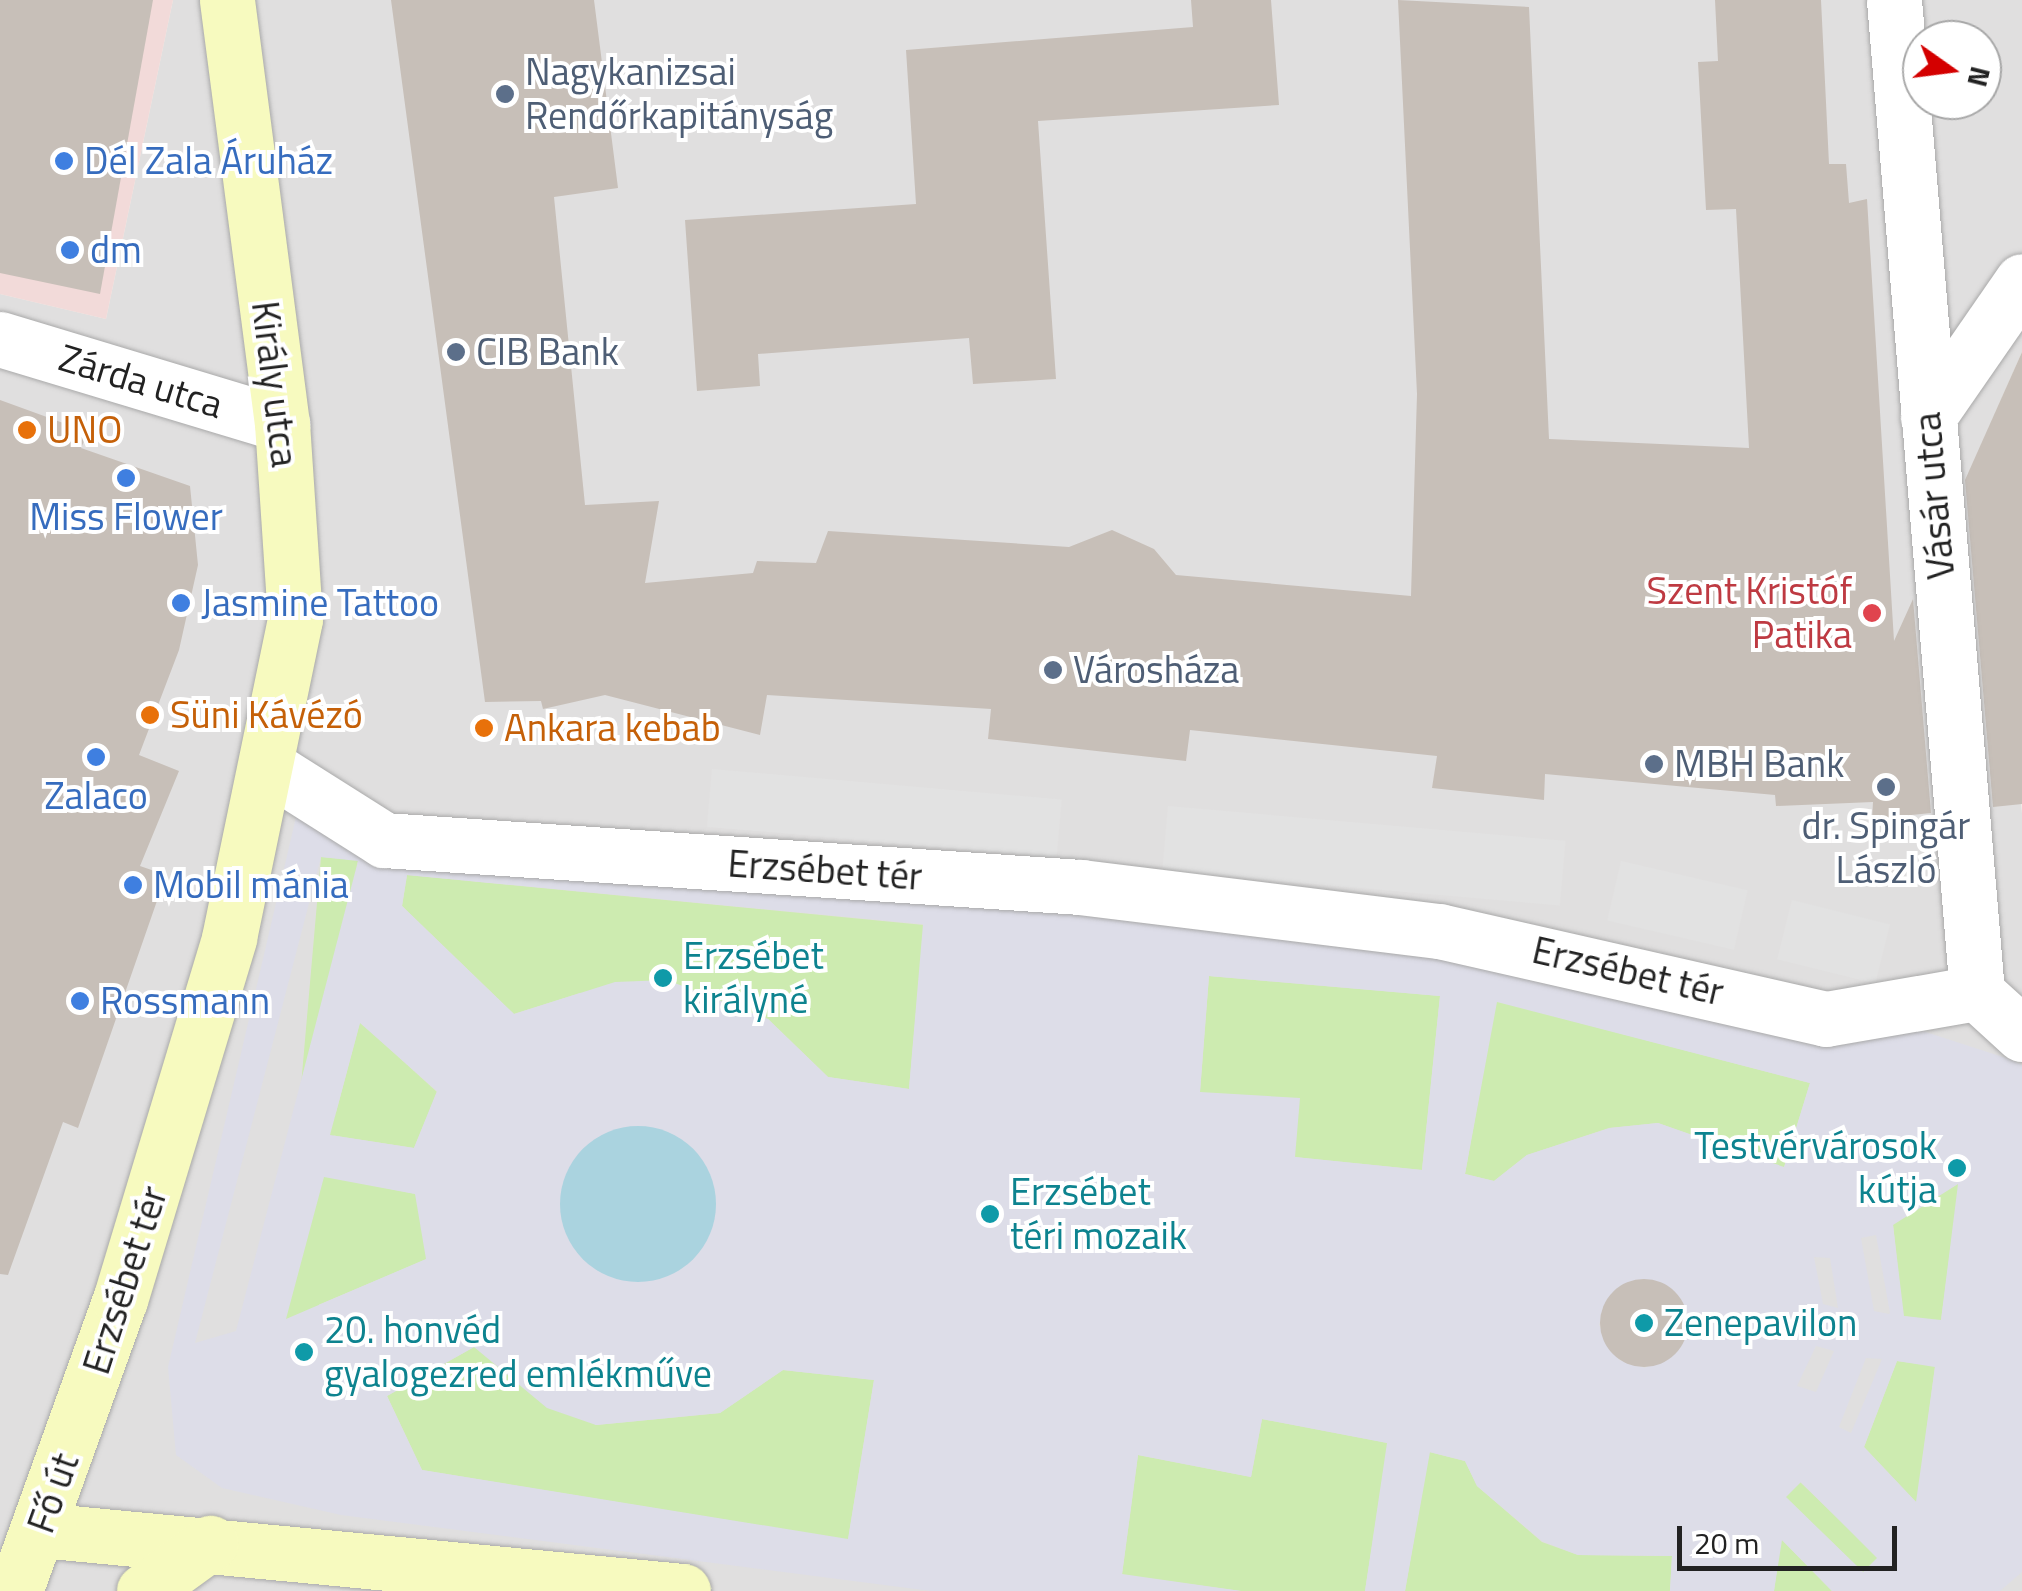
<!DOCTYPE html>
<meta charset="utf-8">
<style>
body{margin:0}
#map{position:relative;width:2022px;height:1591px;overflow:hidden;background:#f2efe9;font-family:"Titillium Web",sans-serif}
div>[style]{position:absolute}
.residential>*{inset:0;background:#e0dfdf}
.commercial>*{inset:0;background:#f2dad9}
.grass>*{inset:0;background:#cdebb0;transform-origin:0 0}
.parking>*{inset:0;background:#e2e2e2;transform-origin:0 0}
.plaza>*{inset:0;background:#dddde8}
.water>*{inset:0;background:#aad3df}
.round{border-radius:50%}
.building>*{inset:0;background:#c7bfb8}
.roads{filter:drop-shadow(0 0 2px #a9a9a9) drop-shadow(0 0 2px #a9a9a9)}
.street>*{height:55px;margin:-27.5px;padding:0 27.5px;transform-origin:27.5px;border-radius:27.5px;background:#fff}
.secondary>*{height:55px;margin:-27.5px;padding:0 27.5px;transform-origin:27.5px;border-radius:27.5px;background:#f7fabf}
.dots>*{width:28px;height:28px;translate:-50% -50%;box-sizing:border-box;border:5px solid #fff;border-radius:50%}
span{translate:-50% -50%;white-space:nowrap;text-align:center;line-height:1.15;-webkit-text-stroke:8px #fff;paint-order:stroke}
.service-label{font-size:38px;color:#4e5e75}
.left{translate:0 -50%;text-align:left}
.shop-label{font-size:38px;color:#366cbe}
.street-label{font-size:38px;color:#222}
.food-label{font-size:38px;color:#c56008}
.health-label{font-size:38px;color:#be3a42}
.right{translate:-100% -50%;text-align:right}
.culture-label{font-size:38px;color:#0d838f}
.north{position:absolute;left:1902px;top:20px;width:100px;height:100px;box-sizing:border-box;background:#fff;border:2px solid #a7a7a7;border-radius:50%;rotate:104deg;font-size:28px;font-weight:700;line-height:40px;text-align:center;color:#222}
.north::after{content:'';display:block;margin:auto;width:35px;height:45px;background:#d40000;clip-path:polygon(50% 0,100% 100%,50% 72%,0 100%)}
.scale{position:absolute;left:1677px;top:1526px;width:220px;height:45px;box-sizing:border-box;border:5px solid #222;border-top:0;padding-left:12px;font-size:30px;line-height:35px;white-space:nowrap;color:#222;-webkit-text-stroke:8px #fff;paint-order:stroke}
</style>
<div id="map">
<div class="residential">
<div style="clip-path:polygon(evenodd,173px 0,2022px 0,2022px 352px,1984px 439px,2022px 813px,2022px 1591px,0 1591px,0 294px,106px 319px,173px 0,1922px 40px,1982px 40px,1982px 100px,1922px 100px,1922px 40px)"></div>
</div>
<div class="commercial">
<div style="clip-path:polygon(0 0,173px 0,106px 319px,0 294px)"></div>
</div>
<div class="grass">
<div style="left:321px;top:857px;width:37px;height:502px;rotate:5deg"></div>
<div style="clip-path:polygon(407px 875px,924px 925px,909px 1089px,828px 1077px,768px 1019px,580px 993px,514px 1014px,402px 906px)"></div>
<div style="clip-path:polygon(1209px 976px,1440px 996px,1422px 1170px,1294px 1157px,1200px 1092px)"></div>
<div style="clip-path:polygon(1496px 1001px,1810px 1083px,1784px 1168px,1658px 1123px,1609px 1128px,1527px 1155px,1494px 1181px,1465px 1174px)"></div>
<div style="clip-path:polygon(360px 1022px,437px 1092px,414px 1148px,330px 1135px)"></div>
<div style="clip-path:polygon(324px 1176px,416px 1194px,427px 1259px,285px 1319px)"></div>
<div style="clip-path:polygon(1959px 1183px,1941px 1321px,1903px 1316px,1893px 1224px)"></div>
<div style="clip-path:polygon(474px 1347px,596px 1425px,720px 1413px,783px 1370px,874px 1380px,848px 1540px,422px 1470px,387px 1396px)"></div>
<div style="clip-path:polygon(1897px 1361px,1935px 1366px,1917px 1503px,1864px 1447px)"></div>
<div style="clip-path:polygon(1262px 1419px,1388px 1443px,1365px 1591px,1241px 1591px,1122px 1575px,1138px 1455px,1251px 1477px)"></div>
<div style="clip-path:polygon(1429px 1452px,1465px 1461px,1477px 1486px,1542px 1542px,1578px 1555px,1672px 1556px,1670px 1591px,1405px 1591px)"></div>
<div style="left:1800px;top:1482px;width:109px;height:21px;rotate:44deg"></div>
<div style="clip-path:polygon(1781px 1539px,1832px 1591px,1774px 1591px)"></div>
</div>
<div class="parking">
<div style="left:712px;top:769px;width:351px;height:58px;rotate:5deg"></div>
<div style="left:1168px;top:806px;width:399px;height:65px;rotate:5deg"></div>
<div style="left:1621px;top:861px;width:130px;height:61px;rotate:13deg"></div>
<div style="left:1792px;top:900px;width:101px;height:61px;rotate:14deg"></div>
</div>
<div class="plaza">
<div style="clip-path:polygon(evenodd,296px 817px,1493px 949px,1898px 1023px,2012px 1060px,2022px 1065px,2022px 1572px,2000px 1591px,1832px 1591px,1782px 1540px,1774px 1591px,1670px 1591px,1672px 1556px,1578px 1555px,1542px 1541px,1477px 1486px,1465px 1461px,1430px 1452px,1405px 1591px,1365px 1591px,1387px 1443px,1262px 1419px,1251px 1477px,1138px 1455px,1122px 1574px,1241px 1591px,931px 1591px,341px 1515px,222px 1488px,176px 1455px,168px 1367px,296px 817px,321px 857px,358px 861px,236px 1331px,195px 1343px,321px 857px,296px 817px,407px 875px,923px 924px,909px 1089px,828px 1077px,768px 1019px,667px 980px,615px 982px,514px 1014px,402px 906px,407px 875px,296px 817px,1209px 976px,1440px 996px,1422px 1170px,1295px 1157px,1300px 1098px,1200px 1092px,1209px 976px,296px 817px,1497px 1002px,1810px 1083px,1784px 1167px,1658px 1123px,1610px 1128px,1527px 1155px,1494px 1181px,1465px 1174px,1497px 1002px,296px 817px,360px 1023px,437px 1091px,414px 1148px,330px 1135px,360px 1023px,296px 817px,324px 1177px,415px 1194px,426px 1259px,286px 1319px,324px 1177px,296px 817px,1958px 1184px,1941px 1320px,1904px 1316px,1893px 1225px,1958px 1184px,296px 817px,1876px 1235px,1890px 1313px,1889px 1314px,1874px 1311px,1861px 1238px,1876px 1235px,296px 817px,1814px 1257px,1830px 1258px,1838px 1308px,1823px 1304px,1814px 1257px,296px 817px,1642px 1279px,1668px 1287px,1688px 1322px,1680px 1349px,1645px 1368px,1619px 1360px,1599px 1325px,1607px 1299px,1642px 1279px,296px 817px,1816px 1346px,1834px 1351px,1816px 1392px,1797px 1386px,1816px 1346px,296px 817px,474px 1347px,547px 1408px,596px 1425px,720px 1413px,783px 1370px,874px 1380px,848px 1539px,422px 1470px,387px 1396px,474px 1347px,296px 817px,1866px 1358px,1882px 1359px,1851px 1433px,1839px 1427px,1866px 1358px,296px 817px,1897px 1361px,1935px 1367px,1916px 1502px,1864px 1447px,1897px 1361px,296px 817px,1801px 1482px,1877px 1558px,1863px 1572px,1786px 1497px,1801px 1482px)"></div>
</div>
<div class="water">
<div class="round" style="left:560px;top:1126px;width:156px;height:156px"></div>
</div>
<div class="building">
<div style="clip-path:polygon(0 0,153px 0,100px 294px,0 273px)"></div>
<div style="clip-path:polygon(391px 0,594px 0,618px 188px,554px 197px,585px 505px,659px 501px,645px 583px,753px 573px,757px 561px,816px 563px,828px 531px,1069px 547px,1112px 530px,1154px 549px,1176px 575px,1411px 596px,1417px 394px,1398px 0,1529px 7px,1549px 439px,1749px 448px,1736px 209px,1706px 210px,1698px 62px,1718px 61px,1715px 0,1821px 0,1829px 164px,1846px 164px,1849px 203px,1867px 199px,1894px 641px,1913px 599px,1931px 813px,1872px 819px,1873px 802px,1776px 806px,1775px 795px,1545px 774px,1544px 800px,1432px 788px,1437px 756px,1190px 730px,1186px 761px,988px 739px,991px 709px,767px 695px,760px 735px,605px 695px,543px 709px,541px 701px,485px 702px)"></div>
<div style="clip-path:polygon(1191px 0,1271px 0,1279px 105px,1038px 121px,1056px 379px,973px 384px,969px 338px,758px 354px,760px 386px,697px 391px,685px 220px,916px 204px,906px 50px,1193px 27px)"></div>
<div style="clip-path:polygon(2022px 352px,2022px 804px,1993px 807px,1965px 480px)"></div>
<div style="clip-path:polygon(0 400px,88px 432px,81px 448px,190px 486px,198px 565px,179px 650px,139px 755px,179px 771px,140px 866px,166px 875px,78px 1128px,63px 1122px,8px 1275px,0 1274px)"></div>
<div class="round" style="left:1600px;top:1279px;width:88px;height:88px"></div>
</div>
<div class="roads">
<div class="street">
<div style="left:1894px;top:0;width:996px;rotate:85.22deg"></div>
<div style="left:0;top:339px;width:295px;rotate:16.8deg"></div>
<div style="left:1928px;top:417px;width:165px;rotate:-55.3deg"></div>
<div style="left:270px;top:768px;width:135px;rotate:32.3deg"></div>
<div style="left:384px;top:840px;width:698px;rotate:3.86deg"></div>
<div style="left:1080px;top:887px;width:362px;rotate:7deg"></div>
<div style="left:1439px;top:931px;width:397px;rotate:12.8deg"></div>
<div style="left:1826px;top:1019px;width:153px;rotate:-9.8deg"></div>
<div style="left:1977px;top:993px;width:61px;rotate:42.3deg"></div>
</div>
<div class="secondary">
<div style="left:40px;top:1530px;width:646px;rotate:5.42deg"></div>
<div style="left:15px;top:1591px;width:309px;rotate:-70.2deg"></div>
<div style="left:120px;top:1300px;width:378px;rotate:-73.2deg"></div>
<div style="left:229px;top:938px;width:326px;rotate:-78.3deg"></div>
<div style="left:295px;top:619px;width:195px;rotate:-93.8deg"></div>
<div style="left:282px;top:424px;width:428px;rotate:-97.4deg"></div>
<div style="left:144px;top:1591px;width:82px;rotate:-36deg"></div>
</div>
</div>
<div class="dots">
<div style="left:505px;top:94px;background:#5c6f8a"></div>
<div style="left:64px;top:161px;background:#3f7fe0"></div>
<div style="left:70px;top:250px;background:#3f7fe0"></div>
<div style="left:456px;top:352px;background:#5c6f8a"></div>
<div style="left:27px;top:430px;background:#e8710a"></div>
<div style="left:126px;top:478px;background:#3f7fe0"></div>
<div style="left:181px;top:603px;background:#3f7fe0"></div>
<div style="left:1872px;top:613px;background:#e0444e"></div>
<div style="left:1053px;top:670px;background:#5c6f8a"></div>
<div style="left:150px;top:715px;background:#e8710a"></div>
<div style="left:484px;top:728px;background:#e8710a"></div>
<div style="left:96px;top:757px;background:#3f7fe0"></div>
<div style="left:1654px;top:764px;background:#5c6f8a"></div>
<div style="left:1886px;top:787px;background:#5c6f8a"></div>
<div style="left:133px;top:885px;background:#3f7fe0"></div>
<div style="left:663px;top:978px;background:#0f9aa8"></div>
<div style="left:80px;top:1001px;background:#3f7fe0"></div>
<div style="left:1957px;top:1168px;background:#0f9aa8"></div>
<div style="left:990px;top:1214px;background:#0f9aa8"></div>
<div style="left:1644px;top:1323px;background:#0f9aa8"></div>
<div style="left:304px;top:1352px;background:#0f9aa8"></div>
</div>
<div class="service-label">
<span class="left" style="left:525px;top:94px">Nagykanizsai<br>Rendőrkapitányság</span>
<span class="left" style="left:476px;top:352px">CIB Bank</span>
<span class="left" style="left:1073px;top:670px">Városháza</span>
<span class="left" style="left:1674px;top:764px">MBH Bank</span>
<span style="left:1886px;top:848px">dr. Spingár<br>László</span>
</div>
<div class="shop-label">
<span class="left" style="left:84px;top:161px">Dél Zala Áruház</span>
<span class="left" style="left:90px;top:250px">dm</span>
<span style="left:126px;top:517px">Miss Flower</span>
<span class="left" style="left:201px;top:603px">Jasmine Tattoo</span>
<span style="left:96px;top:796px">Zalaco</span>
<span class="left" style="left:153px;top:885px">Mobil mánia</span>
<span class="left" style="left:100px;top:1001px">Rossmann</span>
</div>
<div class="street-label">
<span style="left:141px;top:381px;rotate:17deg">Zárda utca</span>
<span style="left:275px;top:384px;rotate:83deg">Király utca</span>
<span style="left:1934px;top:496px;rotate:-95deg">Vásár utca</span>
<span style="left:825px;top:870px;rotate:4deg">Erzsébet tér</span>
<span style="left:1628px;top:971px;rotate:13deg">Erzsébet tér</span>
<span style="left:125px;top:1280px;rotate:-72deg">Erzsébet tér</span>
<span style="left:53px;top:1493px;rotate:-70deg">Fő út</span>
</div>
<div class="food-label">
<span class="left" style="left:47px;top:430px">UNO</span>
<span class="left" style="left:170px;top:715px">Süni Kávézó</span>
<span class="left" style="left:504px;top:728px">Ankara kebab</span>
</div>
<div class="health-label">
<span class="right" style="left:1852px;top:613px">Szent Kristóf<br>Patika</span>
</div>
<div class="culture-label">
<span class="left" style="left:683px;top:978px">Erzsébet<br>királyné</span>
<span class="right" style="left:1937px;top:1168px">Testvérvárosok<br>kútja</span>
<span class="left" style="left:1010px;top:1214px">Erzsébet<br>téri mozaik</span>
<span class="left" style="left:1664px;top:1323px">Zenepavilon</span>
<span class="left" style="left:324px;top:1352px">20. honvéd<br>gyalogezred emlékműve</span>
</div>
<div class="north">N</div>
<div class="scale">20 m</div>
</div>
